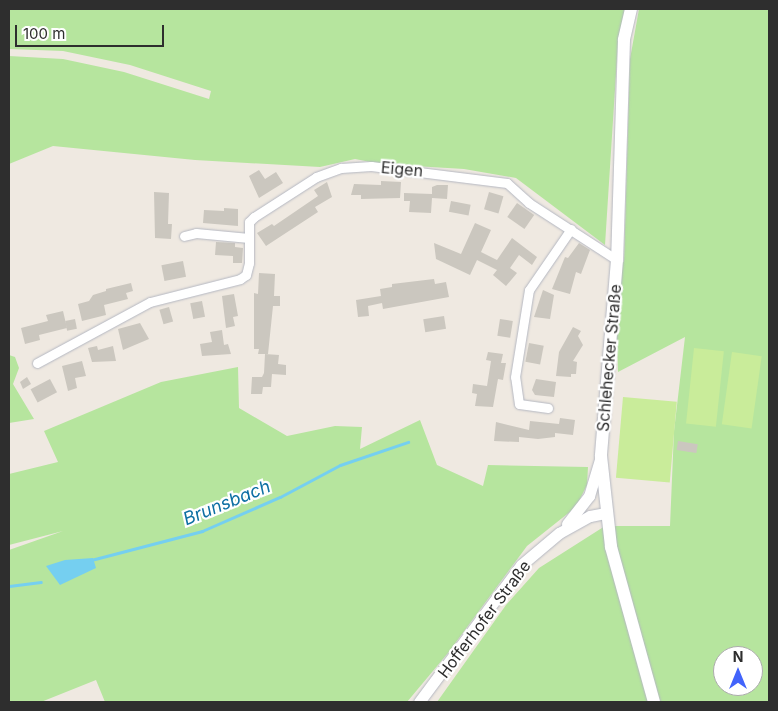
<!DOCTYPE html>
<meta charset="utf-8">
<style>
body{margin:0}
#map{position:relative;width:778px;height:711px;overflow:hidden;background:#efe9e1;font-family:Inter,sans-serif}
div>[style]{position:absolute}
.green>*{inset:0;background:#b6e59e}
.pitch>*{inset:0;background:#c9ec9a;transform-origin:0 0}
.water>*{inset:0;background:#75cff0}
.stream>*{height:3px;margin:-1.5px;padding:0 1.5px;transform-origin:1.5px;border-radius:1.5px;background:#75cff0}
.building>*{inset:0;background:#cbc7bf;transform-origin:0 0}
.roads{filter:drop-shadow(0 0 1px #b4b7c1) drop-shadow(0 0 1px #b4b7c1)}
.minor>*{height:9px;margin:-4.5px;padding:0 4.5px;transform-origin:4.5px;border-radius:4.5px;background:#fff}
.tertiary>*{height:11px;margin:-5.5px;padding:0 5.5px;transform-origin:5.5px;border-radius:5.5px;background:#fff}
.secondary>*{height:12px;margin:-6px;padding:0 6px;transform-origin:6px;border-radius:6px;background:#fff}
span{translate:-50% -50%;white-space:nowrap;text-align:center;line-height:1.15;-webkit-text-stroke:4.5px #fff;paint-order:stroke}
.street-label{font-size:16px;color:#2e2e2e}
.water-label{font-size:18px;color:#0d6fa3;font-style:italic}
.frame{position:absolute;inset:0;border:10px solid #2e2e2e;pointer-events:none}
.north{position:absolute;left:713px;top:646px;width:50px;height:50px;box-sizing:border-box;background:#fff;border:1px solid #ababab;border-radius:50%;rotate:0deg;font-size:14px;font-weight:700;line-height:20px;text-align:center;color:#2e2e2e}
.north::after{content:'';display:block;margin:auto;width:18px;height:22px;background:#4264fb;clip-path:polygon(50% 0,100% 100%,50% 72%,0 100%)}
.scale{position:absolute;left:15px;top:25px;width:149px;height:22px;box-sizing:border-box;border:2px solid #2e2e2e;border-top:0;padding-left:6px;font-size:15px;line-height:18px;white-space:nowrap;color:#2e2e2e;-webkit-text-stroke:4px #fff;paint-order:stroke}
</style>
<div id="map">
<div class="green">
<div style="clip-path:polygon(9px 9px,625px 9px,617px 58px,605px 245px,516px 178px,464px 169px,381px 164px,355px 159px,320px 167px,195px 160px,53px 146px,9px 164px,9px 56px,63px 59px,124px 72px,209px 99px,211px 91px,130px 65px,63px 51px,9px 49px)"></div>
<div style="clip-path:polygon(evenodd,639px 9px,769px 9px,769px 702px,437px 702px,506px 605px,539px 568px,605px 526px,670px 526px,674px 431px,685px 337px,618px 372px,615px 290px,617px 260px,624px 262px,630px 59px,639px 9px,723px 656px,753px 656px,753px 686px,723px 686px,723px 656px)"></div>
<div style="clip-path:polygon(9px 355px,15px 357px,19px 368px,13px 384px,34px 419px,9px 423px)"></div>
<div style="clip-path:polygon(238px 367px,239px 408px,287px 436px,335px 426px,362px 427px,360px 449px,420px 420px,437px 465px,483px 486px,488px 465px,588px 467px,587px 485px,576px 507px,527px 546px,448px 653px,407px 702px,105px 702px,96px 680px,41px 702px,9px 702px,9px 550px,63px 531px,9px 545px,9px 474px,58px 462px,44px 431px,161px 382px)"></div>
</div>
<div class="pitch">
<div style="left:694px;top:348px;width:30px;height:76px;rotate:6deg"></div>
<div style="left:732px;top:352px;width:30px;height:73px;rotate:8deg"></div>
<div style="left:623px;top:397px;width:54px;height:81px;rotate:5deg"></div>
</div>
<div class="water">
<div style="clip-path:polygon(93px 558px,96px 568px,60px 585px,46px 566px,65px 560px)"></div>
</div>
<div class="stream">
<div style="left:91px;top:560px;width:115px;rotate:-14.6deg"></div>
<div style="left:202px;top:531px;width:85px;rotate:-23.6deg"></div>
<div style="left:280px;top:497px;width:68px;rotate:-28.1deg"></div>
<div style="left:340px;top:465px;width:72px;rotate:-18.7deg"></div>
<div style="left:9px;top:586px;width:32px;rotate:-7deg"></div>
</div>
<div class="building">
<div style="clip-path:polygon(259px 170px,265px 179px,276px 172px,283px 183px,259px 198px,249px 176px)"></div>
<div style="clip-path:polygon(381px 181px,401px 182px,400px 198px,361px 199px,361px 195px,351px 195px,354px 184px,381px 185px)"></div>
<div style="clip-path:polygon(327px 182px,332px 197px,315px 207px,318px 212px,266px 246px,257px 233px,272px 224px,274px 226px,318px 196px,314px 190px)"></div>
<div style="clip-path:polygon(437px 185px,448px 185px,447px 199px,432px 198px,431px 213px,409px 212px,410px 201px,404px 201px,404px 193px,432px 194px,432px 187px)"></div>
<div style="clip-path:polygon(154px 192px,169px 193px,168px 224px,172px 224px,171px 239px,155px 238px)"></div>
<div style="left:489px;top:192px;width:15px;height:18px;rotate:16deg"></div>
<div style="left:451px;top:201px;width:20px;height:11px;rotate:11deg"></div>
<div style="left:517px;top:203px;width:21px;height:17px;rotate:35deg"></div>
<div style="clip-path:polygon(224px 208px,238px 209px,238px 226px,203px 223px,204px 210px,224px 211px)"></div>
<div style="clip-path:polygon(475px 223px,491px 230px,481px 252px,497px 260px,512px 238px,537px 257px,532px 265px,519px 255px,510px 268px,517px 273px,506px 286px,493px 275px,497px 270px,477px 260px,470px 275px,436px 259px,434px 243px,461px 254px)"></div>
<div style="clip-path:polygon(216px 242px,235px 243px,235px 247px,243px 248px,242px 263px,233px 263px,233px 256px,215px 255px)"></div>
<div style="clip-path:polygon(579px 243px,590px 250px,581px 274px,576px 272px,570px 294px,552px 289px,565px 257px,568px 258px)"></div>
<div style="left:183px;top:261px;width:16px;height:22px;rotate:79deg"></div>
<div style="clip-path:polygon(259px 273px,275px 274px,274px 296px,280px 296px,280px 306px,273px 306px,268px 354px,258px 354px,259px 349px,254px 349px,254px 293px,258px 294px)"></div>
<div style="clip-path:polygon(434px 279px,435px 284px,446px 282px,449px 297px,383px 309px,382px 303px,368px 306px,369px 316px,358px 317px,356px 300px,381px 296px,380px 289px,392px 287px,392px 284px)"></div>
<div style="clip-path:polygon(131px 283px,133px 291px,126px 293px,128px 299px,104px 305px,106px 315px,82px 321px,78px 304px,89px 301px,93px 295px,106px 291px,106px 289px)"></div>
<div style="clip-path:polygon(543px 290px,554px 295px,550px 319px,534px 317px)"></div>
<div style="clip-path:polygon(234px 294px,238px 316px,233px 317px,235px 326px,226px 328px,222px 296px)"></div>
<div style="left:202px;top:301px;width:16px;height:12px;rotate:79deg"></div>
<div style="left:169px;top:307px;width:15px;height:10px;rotate:74deg"></div>
<div style="clip-path:polygon(63px 311px,67px 328px,39px 335px,40px 340px,25px 344px,21px 328px,48px 321px,46px 315px)"></div>
<div style="left:444px;top:316px;width:13px;height:21px;rotate:81deg"></div>
<div style="left:75px;top:319px;width:10px;height:10px;rotate:79deg"></div>
<div style="left:500px;top:319px;width:13px;height:17px;rotate:9deg"></div>
<div style="clip-path:polygon(140px 323px,149px 339px,123px 350px,118px 329px)"></div>
<div style="clip-path:polygon(573px 327px,581px 331px,578px 336px,583px 345px,573px 361px,577px 362px,576px 374px,571px 374px,571px 377px,556px 376px,559px 352px)"></div>
<div style="clip-path:polygon(222px 330px,224px 345px,228px 344px,231px 354px,202px 356px,200px 344px,212px 342px,210px 332px)"></div>
<div style="left:529px;top:343px;width:15px;height:19px;rotate:11deg"></div>
<div style="clip-path:polygon(97px 346px,98px 350px,113px 346px,116px 361px,92px 362px,88px 348px)"></div>
<div style="clip-path:polygon(488px 352px,503px 354px,501px 363px,506px 363px,503px 380px,498px 379px,493px 407px,475px 406px,477px 394px,472px 393px,473px 384px,487px 386px,491px 361px,486px 360px)"></div>
<div style="clip-path:polygon(265px 354px,279px 355px,278px 364px,286px 365px,286px 375px,272px 374px,271px 387px,263px 387px,262px 394px,251px 394px,252px 377px,262px 377px,264px 373px)"></div>
<div style="clip-path:polygon(82px 361px,86px 376px,75px 378px,77px 388px,68px 391px,62px 366px)"></div>
<div style="clip-path:polygon(27px 377px,31px 384px,23px 389px,20px 382px)"></div>
<div style="left:50px;top:379px;width:15px;height:22px;rotate:62deg"></div>
<div style="clip-path:polygon(536px 379px,556px 382px,554px 397px,535px 395px,532px 390px)"></div>
<div style="clip-path:polygon(560px 418px,575px 420px,573px 435px,555px 433px,555px 437px,538px 439px,519px 437px,519px 442px,494px 441px,496px 422px,529px 430px,530px 421px,559px 424px)"></div>
<div style="left:678px;top:441px;width:20px;height:9px;rotate:9deg"></div>
</div>
<div class="roads">
<div class="minor">
<div style="left:184px;top:236px;width:12px;rotate:-14deg"></div>
<div style="left:196px;top:233px;width:53px;rotate:5.4deg"></div>
<div style="left:37px;top:363px;width:128px;rotate:-28.4deg"></div>
<div style="left:150px;top:302px;width:93px;rotate:-14.3deg"></div>
<div style="left:240px;top:279px;width:7px;rotate:-34deg"></div>
<div style="left:246px;top:275px;width:12px;rotate:-76deg"></div>
<div style="left:249px;top:263px;width:41px;rotate:-90deg"></div>
<div style="left:249px;top:222px;width:7px;rotate:-45deg"></div>
<div style="left:254px;top:217px;width:74px;rotate:-32.8deg"></div>
<div style="left:316px;top:177px;width:27px;rotate:-20deg"></div>
<div style="left:341px;top:168px;width:30px;rotate:-4deg"></div>
<div style="left:371px;top:166px;width:137px;rotate:7.1deg"></div>
<div style="left:507px;top:183px;width:30px;rotate:42deg"></div>
<div style="left:529px;top:203px;width:105px;rotate:32.9deg"></div>
<div style="left:548px;top:408px;width:29px;rotate:-172deg"></div>
<div style="left:519px;top:404px;width:27px;rotate:-98deg"></div>
<div style="left:515px;top:377px;width:88px;rotate:-80.9deg"></div>
<div style="left:529px;top:290px;width:74px;rotate:-55.5deg"></div>
</div>
<div class="tertiary">
<div style="left:567px;top:524px;width:36px;rotate:-52deg"></div>
<div style="left:589px;top:496px;width:42px;rotate:-73.3deg"></div>
<div style="left:419px;top:702px;width:171px;rotate:-53.3deg"></div>
<div style="left:521px;top:565px;width:50px;rotate:-40.1deg"></div>
<div style="left:559px;top:533px;width:35px;rotate:-29deg"></div>
<div style="left:590px;top:516px;width:16px;rotate:-11deg"></div>
</div>
<div class="secondary">
<div style="left:631px;top:9px;width:32px;rotate:103deg"></div>
<div style="left:624px;top:40px;width:220px;rotate:91.8deg"></div>
<div style="left:617px;top:260px;width:197px;rotate:94.7deg"></div>
<div style="left:601px;top:456px;width:92px;rotate:83.7deg"></div>
<div style="left:611px;top:547px;width:161px;rotate:74.5deg"></div>
</div>
</div>
<div class="street-label">
<span style="left:402px;top:169px;rotate:5deg">Eigen</span>
<span style="left:609px;top:358px;rotate:-85deg">Schlehecker Straße</span>
<span style="left:484px;top:619px;rotate:-53deg">Hofferhofer Straße</span>
</div>
<div class="water-label">
<span style="left:227px;top:503px;rotate:-22deg">Brunsbach</span>
</div>
<div class="frame"></div>
<div class="north">N</div>
<div class="scale">100 m</div>
</div>
